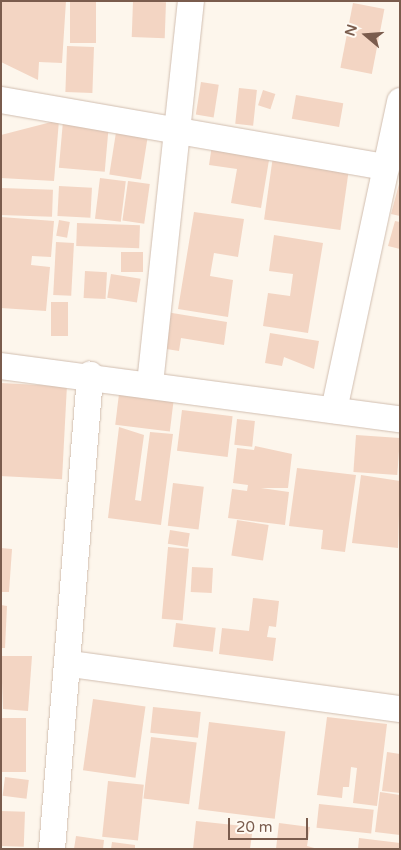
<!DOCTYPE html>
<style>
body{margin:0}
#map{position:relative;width:401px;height:850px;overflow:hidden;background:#fdf6ec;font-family:"Varela Round",sans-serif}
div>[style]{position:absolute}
.building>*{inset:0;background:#f3d5c3;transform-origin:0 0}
.roads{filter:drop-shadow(0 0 1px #d1beb0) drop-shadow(0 0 1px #d1beb0)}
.street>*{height:26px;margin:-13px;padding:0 13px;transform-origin:13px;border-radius:13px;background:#fff}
span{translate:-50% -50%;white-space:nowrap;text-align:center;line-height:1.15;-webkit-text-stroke:5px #fffaf3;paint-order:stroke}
.frame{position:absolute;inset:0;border:2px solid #7a5c4d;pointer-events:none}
.north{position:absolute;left:341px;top:10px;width:50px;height:50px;-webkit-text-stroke:4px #fffaf3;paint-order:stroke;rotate:288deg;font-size:14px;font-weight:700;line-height:20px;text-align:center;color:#7a5c4d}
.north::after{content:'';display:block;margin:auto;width:18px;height:22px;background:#7a5c4d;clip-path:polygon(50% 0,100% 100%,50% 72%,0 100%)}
.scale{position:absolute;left:228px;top:818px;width:80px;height:22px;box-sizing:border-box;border:2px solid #7a5c4d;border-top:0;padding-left:6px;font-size:15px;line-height:18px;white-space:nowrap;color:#7a5c4d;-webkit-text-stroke:4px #fffaf3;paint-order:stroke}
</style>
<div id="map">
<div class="building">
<div style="clip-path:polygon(1px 1px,66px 1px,62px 63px,39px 62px,38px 80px,1px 62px)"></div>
<div style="left:70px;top:1px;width:26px;height:42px"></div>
<div style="left:133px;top:1px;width:33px;height:36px;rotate:2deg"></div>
<div style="left:353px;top:3px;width:32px;height:66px;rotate:11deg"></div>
<div style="left:67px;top:46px;width:27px;height:46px;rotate:2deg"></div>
<div style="left:201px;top:82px;width:18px;height:33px;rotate:9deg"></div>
<div style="left:239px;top:88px;width:18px;height:36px;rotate:6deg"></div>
<div style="left:263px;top:90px;width:13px;height:16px;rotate:18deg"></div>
<div style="left:296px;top:95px;width:48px;height:24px;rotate:10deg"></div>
<div style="clip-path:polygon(59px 120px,54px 181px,1px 178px,1px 135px)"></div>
<div style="left:63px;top:121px;width:46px;height:47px;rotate:5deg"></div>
<div style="left:117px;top:126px;width:32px;height:49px;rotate:9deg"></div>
<div style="clip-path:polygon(212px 145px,270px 154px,261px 208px,231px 203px,237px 169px,209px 165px)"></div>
<div style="left:273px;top:156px;width:77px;height:64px;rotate:8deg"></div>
<div style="left:100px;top:178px;width:26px;height:41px;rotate:7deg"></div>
<div style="left:128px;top:181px;width:22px;height:40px;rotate:8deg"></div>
<div style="clip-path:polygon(399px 184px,400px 184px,400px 216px,391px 214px)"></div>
<div style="left:59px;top:186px;width:33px;height:30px;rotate:3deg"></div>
<div style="left:1px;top:188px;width:52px;height:27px;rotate:2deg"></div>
<div style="clip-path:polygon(194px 212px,244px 219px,238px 257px,214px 253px,210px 276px,233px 280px,228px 317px,178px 309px)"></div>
<div style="clip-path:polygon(1px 217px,54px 221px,51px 257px,32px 256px,31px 265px,50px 267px,46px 311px,1px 308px)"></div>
<div style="left:59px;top:220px;width:11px;height:16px;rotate:10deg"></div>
<div style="clip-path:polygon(395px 221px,400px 222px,400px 249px,388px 246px)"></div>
<div style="left:77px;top:223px;width:63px;height:23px;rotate:2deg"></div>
<div style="clip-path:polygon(274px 235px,323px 243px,308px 333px,263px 326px,268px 293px,290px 296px,293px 274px,269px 271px)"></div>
<div style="left:56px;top:242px;width:18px;height:53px;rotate:3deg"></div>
<div style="left:121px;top:252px;width:22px;height:20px"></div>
<div style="left:85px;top:271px;width:22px;height:27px;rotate:3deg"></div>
<div style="left:111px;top:274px;width:30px;height:24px;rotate:9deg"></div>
<div style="left:51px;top:302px;width:17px;height:34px"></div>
<div style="clip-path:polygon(166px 312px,227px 322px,224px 345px,181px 338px,179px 351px,160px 348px)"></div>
<div style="clip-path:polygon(270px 333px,319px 341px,314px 369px,284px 357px,282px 366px,265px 363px)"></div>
<div style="left:1px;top:383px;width:66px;height:93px;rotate:3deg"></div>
<div style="left:119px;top:394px;width:55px;height:31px;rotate:7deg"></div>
<div style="left:182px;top:410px;width:51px;height:41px;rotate:7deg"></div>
<div style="left:237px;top:419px;width:18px;height:26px;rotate:6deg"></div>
<div style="clip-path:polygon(119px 427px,144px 435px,135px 500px,141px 501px,150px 432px,173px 434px,161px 525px,108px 518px)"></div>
<div style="left:356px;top:435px;width:44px;height:37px;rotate:4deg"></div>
<div style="clip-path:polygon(255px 446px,292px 454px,288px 488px,261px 488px,289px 492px,285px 525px,228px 518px,232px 489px,247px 491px,248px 485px,233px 483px,237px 448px,254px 450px)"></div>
<div style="clip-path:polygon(297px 468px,356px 475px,345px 552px,321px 549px,323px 530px,289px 526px)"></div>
<div style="clip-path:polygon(361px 475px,400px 481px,398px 548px,352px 543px)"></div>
<div style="left:173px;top:483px;width:31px;height:43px;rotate:7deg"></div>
<div style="left:237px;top:520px;width:32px;height:36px;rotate:9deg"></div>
<div style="left:170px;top:530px;width:20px;height:14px;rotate:9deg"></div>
<div style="left:168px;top:547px;width:21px;height:72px;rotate:5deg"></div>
<div style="clip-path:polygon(1px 548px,12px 549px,9px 592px,1px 592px)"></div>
<div style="left:192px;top:567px;width:21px;height:25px;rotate:3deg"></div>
<div style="clip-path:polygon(253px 598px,279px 601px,276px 627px,269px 626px,267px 637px,276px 638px,273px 661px,219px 654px,222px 628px,249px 631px)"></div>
<div style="clip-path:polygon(1px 605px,7px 606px,5px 648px,1px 648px)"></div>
<div style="left:176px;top:623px;width:40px;height:24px;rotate:7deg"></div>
<div style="clip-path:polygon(1px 656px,32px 656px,28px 711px,3px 709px)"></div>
<div style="left:93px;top:699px;width:53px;height:72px;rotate:8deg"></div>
<div style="left:153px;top:707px;width:48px;height:26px;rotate:6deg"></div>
<div style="clip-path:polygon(327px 717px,387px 724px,377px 806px,353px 803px,357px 768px,351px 767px,349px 787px,343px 787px,342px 798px,317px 795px)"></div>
<div style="left:1px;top:718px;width:25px;height:54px"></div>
<div style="left:209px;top:722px;width:77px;height:88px;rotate:7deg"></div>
<div style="left:151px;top:737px;width:46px;height:62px;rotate:7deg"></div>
<div style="clip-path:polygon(387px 752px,400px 754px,400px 793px,382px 791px)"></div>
<div style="left:5px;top:777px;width:24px;height:19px;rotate:7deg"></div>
<div style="left:108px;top:781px;width:36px;height:56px;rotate:6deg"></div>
<div style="clip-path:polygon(380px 792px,400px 795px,400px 835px,375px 832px)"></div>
<div style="left:319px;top:804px;width:55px;height:24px;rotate:6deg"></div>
<div style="left:1px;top:811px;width:24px;height:35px;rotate:2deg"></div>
<div style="clip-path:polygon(196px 821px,253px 827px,250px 849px,193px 849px)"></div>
<div style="clip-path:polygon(279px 823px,310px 827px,307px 846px,318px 849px,276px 849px)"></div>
<div style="clip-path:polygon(76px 836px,104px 840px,103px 849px,74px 849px)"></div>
<div style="clip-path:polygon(359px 838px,400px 843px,400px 849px,358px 849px)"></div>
<div style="clip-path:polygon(112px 842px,135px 845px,135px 849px,111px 849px)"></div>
</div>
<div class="roads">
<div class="street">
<div style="left:1px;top:100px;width:391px;rotate:9.9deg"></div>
<div style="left:1px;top:366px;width:403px;rotate:7.6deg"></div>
<div style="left:150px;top:384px;width:385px;rotate:-83.9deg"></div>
<div style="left:334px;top:410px;width:316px;rotate:-77.9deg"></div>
<div style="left:70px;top:664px;width:333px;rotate:7.8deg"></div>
<div style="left:52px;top:849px;width:476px;rotate:-85.4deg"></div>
</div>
</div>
<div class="frame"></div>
<div class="north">N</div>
<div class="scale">20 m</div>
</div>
